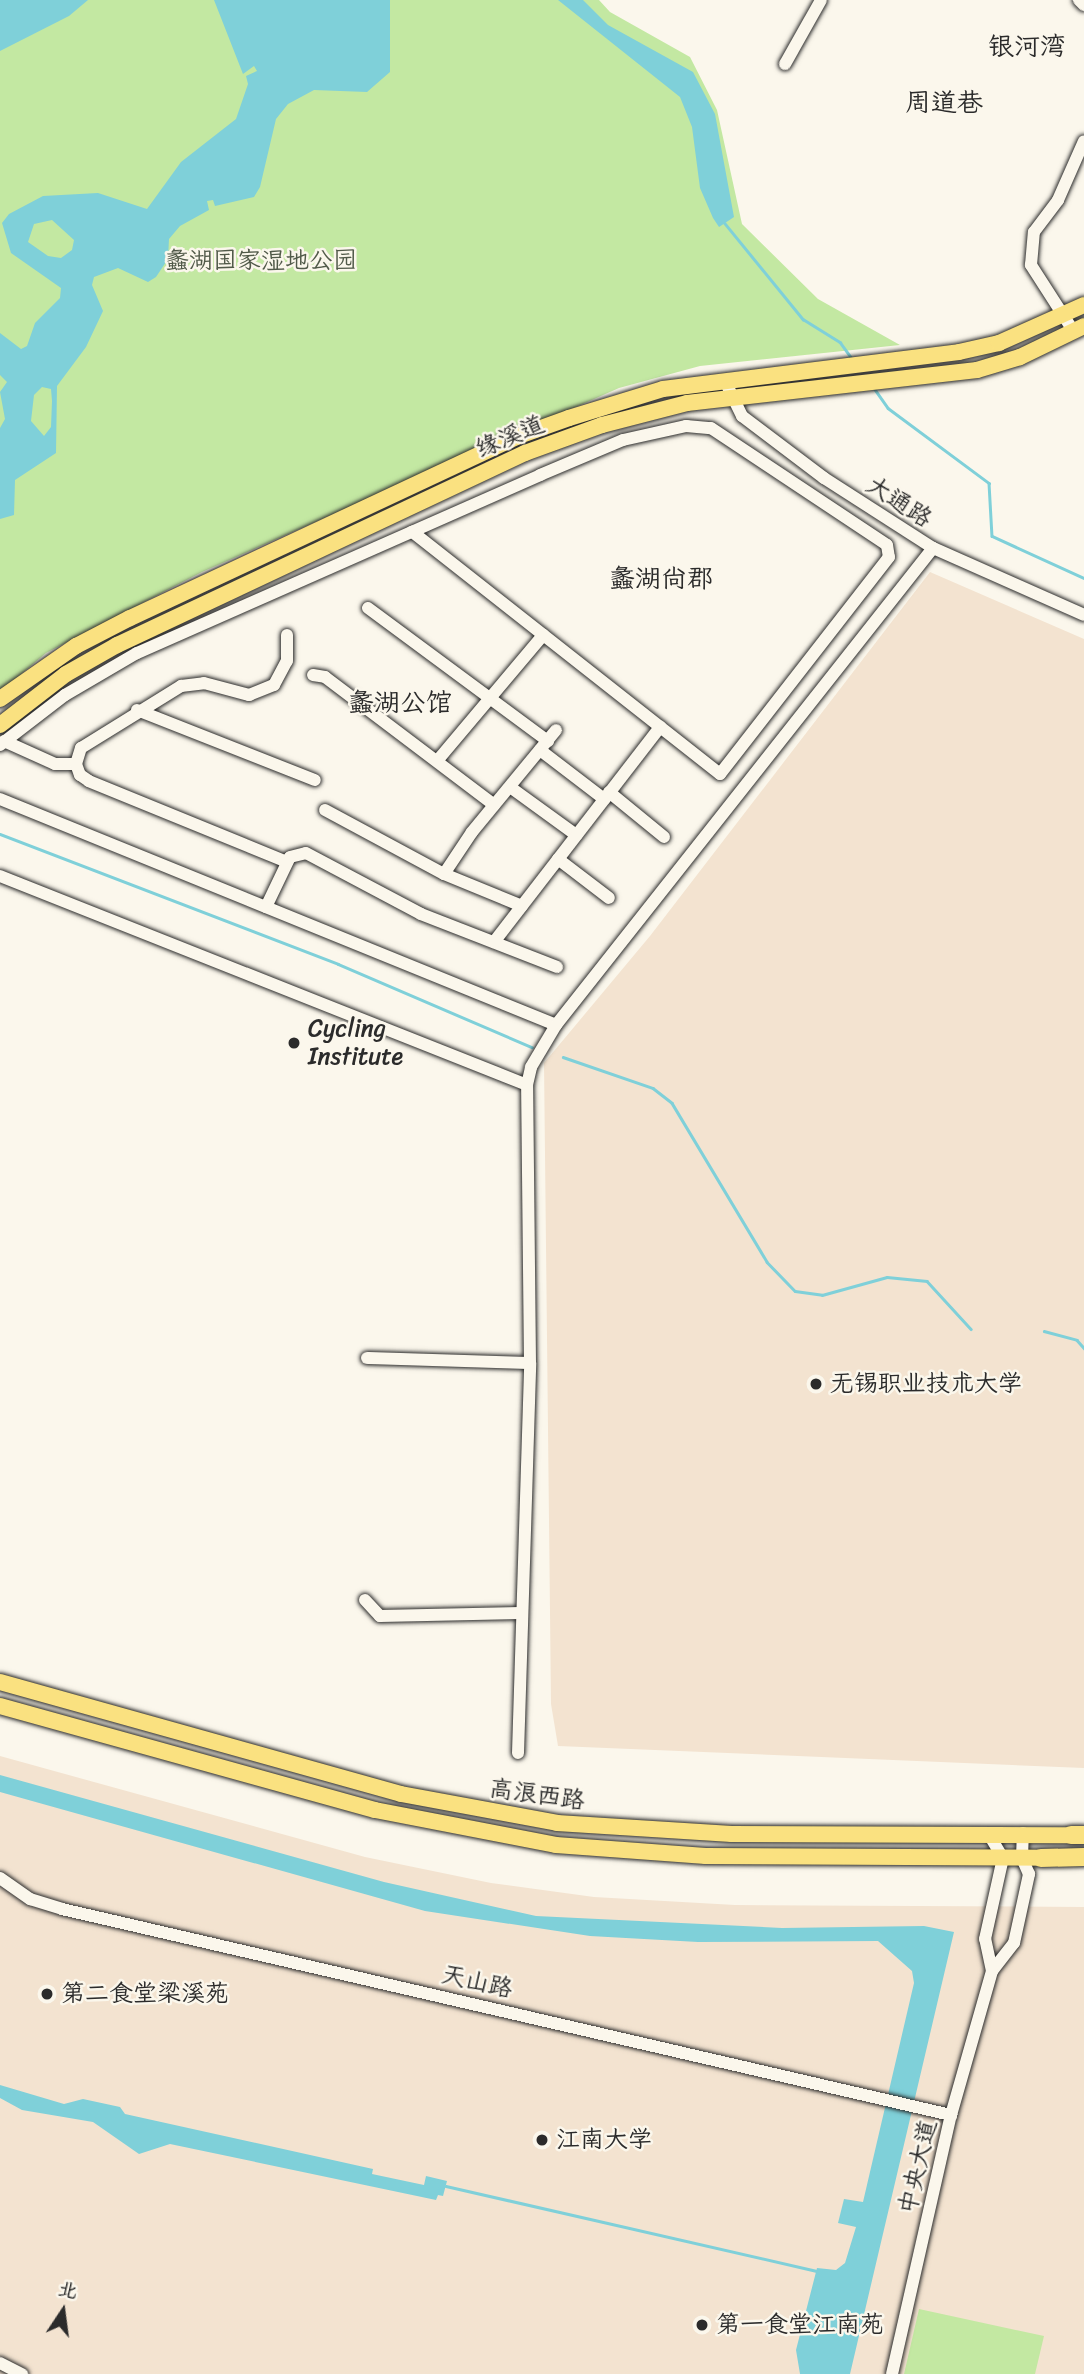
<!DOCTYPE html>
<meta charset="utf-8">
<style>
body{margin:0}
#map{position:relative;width:1084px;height:2374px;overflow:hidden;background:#fbf7ec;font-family:Sriracha,"LXGW WenKai TC",sans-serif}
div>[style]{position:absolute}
.built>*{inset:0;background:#f3e3d0}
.green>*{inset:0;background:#c3e8a2}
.water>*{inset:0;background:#7fd0d9}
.stream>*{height:2.5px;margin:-1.25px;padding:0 1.25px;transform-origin:1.25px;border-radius:1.25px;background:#7fd0d9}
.roads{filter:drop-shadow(0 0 2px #2b2b2b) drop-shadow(0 0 2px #2b2b2b)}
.minor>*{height:12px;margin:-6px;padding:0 6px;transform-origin:6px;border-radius:6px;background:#fbf7ec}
.major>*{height:16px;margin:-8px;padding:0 8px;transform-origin:8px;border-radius:8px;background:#fae180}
.highway>*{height:18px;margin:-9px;padding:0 9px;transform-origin:9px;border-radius:9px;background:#fae180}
.dots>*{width:19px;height:19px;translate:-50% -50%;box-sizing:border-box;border:4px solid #fbf7ec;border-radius:50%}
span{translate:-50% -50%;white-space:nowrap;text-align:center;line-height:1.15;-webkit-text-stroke:5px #fbf7ec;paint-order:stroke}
.park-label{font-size:24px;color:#515a49}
.street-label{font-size:24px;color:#2b2b2b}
.poi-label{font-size:24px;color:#2b2b2b}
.left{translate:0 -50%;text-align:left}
.neighbourhood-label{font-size:26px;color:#2b2b2b}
.north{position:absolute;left:28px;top:2276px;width:70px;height:70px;-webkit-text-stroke:5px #fbf7ec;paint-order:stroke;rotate:13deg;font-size:19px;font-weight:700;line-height:28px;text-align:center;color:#2b2b2b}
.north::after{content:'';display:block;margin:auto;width:24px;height:32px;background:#2b2b2b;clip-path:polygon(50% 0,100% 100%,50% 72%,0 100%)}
</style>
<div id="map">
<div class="built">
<div style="clip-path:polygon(930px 572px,1084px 639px,1084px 1768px,558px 1746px,551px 1704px,544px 1063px,650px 936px)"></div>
<div style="clip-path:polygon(0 1756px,365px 1857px,491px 1883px,594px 1897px,735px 1905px,1084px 1907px,1084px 2374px,0 2374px)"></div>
</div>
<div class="green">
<div style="clip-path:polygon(0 0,599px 0,610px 12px,690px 57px,717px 110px,742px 224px,818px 299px,900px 345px,700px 366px,619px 388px,202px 572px,46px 653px,0 692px)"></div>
<div style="clip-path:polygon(919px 2309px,1044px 2336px,1035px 2374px,904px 2374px)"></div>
</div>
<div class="water">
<div style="clip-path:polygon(0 0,88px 0,69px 16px,0 51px)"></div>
<div style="clip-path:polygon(evenodd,214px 0,390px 0,390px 72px,367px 92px,314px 90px,288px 104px,276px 119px,260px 187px,254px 197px,215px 206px,213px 200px,207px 201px,209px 210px,180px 226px,169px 239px,168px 259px,156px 277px,148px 282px,118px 268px,94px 277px,92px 285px,103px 311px,86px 347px,57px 386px,56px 453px,15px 480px,14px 515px,0 519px,0 428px,5px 419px,0 392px,7px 382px,0 375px,0 333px,21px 349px,27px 346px,35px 323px,60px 298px,61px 288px,11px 253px,2px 223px,9px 214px,43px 196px,98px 193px,147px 209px,181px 162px,236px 119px,248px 84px,246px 76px,257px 71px,254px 66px,243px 74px,214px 0,52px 220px,74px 240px,72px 250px,61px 258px,48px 256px,28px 242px,34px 224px,52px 220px,214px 0,42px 387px,51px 389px,52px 401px,51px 427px,44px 436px,31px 421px,34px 395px,42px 387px)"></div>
<div style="clip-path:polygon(558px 0,583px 0,608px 25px,693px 72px,715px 114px,734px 217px,719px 227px,713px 218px,700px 188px,692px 127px,680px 97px)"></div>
<div style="clip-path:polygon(0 1775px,384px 1882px,536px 1916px,782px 1928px,924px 1926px,954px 1932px,850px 2374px,800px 2374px,796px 2350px,817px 2268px,836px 2270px,845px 2263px,856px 2227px,838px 2223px,844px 2199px,863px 2202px,914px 1983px,912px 1971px,878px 1941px,698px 1942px,590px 1936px,425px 1911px,0 1792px)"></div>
<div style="clip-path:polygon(0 2085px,64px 2104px,83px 2099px,120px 2107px,125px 2114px,373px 2169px,372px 2174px,424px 2185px,426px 2176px,447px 2181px,443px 2196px,438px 2195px,436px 2200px,170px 2144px,139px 2154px,93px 2122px,22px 2110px,0 2098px)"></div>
</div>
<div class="stream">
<div style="left:723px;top:221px;width:127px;rotate:50.8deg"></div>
<div style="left:803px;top:319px;width:44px;rotate:31.9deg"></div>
<div style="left:840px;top:342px;width:22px;rotate:54deg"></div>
<div style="left:874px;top:388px;width:24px;rotate:55deg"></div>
<div style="left:888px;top:408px;width:126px;rotate:36.6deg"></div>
<div style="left:989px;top:483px;width:53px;rotate:86.8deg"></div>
<div style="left:992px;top:536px;width:101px;rotate:24.5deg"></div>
<div style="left:0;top:834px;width:362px;rotate:21deg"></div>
<div style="left:338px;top:964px;width:211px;rotate:23.2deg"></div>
<div style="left:563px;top:1057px;width:95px;rotate:19deg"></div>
<div style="left:653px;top:1088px;width:24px;rotate:38deg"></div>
<div style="left:672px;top:1103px;width:185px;rotate:59.1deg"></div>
<div style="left:767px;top:1262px;width:40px;rotate:46deg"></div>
<div style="left:795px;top:1291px;width:27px;rotate:8deg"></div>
<div style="left:822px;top:1295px;width:67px;rotate:-15.5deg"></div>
<div style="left:887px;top:1277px;width:40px;rotate:5.7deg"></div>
<div style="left:927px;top:1281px;width:65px;rotate:47.5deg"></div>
<div style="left:1044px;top:1331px;width:34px;rotate:15deg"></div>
<div style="left:1077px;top:1340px;width:11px;rotate:49deg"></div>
<div style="left:446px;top:2186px;width:380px;rotate:12.9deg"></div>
</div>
<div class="roads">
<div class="minor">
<div style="left:1079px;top:0;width:7px;rotate:45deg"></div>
<div style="left:785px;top:64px;width:73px;rotate:-60.6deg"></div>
<div style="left:1074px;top:332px;width:80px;rotate:-122.7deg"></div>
<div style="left:1031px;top:265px;width:33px;rotate:-85deg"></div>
<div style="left:1034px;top:232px;width:40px;rotate:-53deg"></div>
<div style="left:1058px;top:200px;width:64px;rotate:-66.2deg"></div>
<div style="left:725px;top:381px;width:39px;rotate:64deg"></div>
<div style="left:742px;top:416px;width:103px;rotate:37.1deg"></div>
<div style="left:824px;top:478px;width:130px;rotate:32.7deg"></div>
<div style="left:933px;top:548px;width:165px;rotate:23.9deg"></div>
<div style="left:368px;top:608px;width:224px;rotate:36.5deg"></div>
<div style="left:313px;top:675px;width:12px;rotate:9deg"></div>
<div style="left:325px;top:677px;width:212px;rotate:37.1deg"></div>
<div style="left:137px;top:710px;width:191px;rotate:21.5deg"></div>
<div style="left:4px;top:741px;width:56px;rotate:24.3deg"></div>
<div style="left:55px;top:764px;width:21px"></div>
<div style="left:0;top:745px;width:82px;rotate:-37.6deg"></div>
<div style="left:65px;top:695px;width:83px;rotate:-30.3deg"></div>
<div style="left:137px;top:653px;width:441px;rotate:-23.8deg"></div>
<div style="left:540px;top:475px;width:90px;rotate:-22.9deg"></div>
<div style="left:623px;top:440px;width:65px;rotate:-12.5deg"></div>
<div style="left:686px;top:426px;width:25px;rotate:5deg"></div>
<div style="left:711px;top:428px;width:211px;rotate:33.6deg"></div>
<div style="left:887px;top:545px;width:12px;rotate:81deg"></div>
<div style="left:889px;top:557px;width:275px;rotate:127.9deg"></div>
<div style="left:720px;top:774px;width:392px;rotate:-141.8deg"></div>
<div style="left:540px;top:750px;width:81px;rotate:37.4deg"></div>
<div style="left:437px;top:761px;width:165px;rotate:-49.9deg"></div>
<div style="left:510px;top:787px;width:82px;rotate:36deg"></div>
<div style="left:609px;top:792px;width:71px;rotate:39.3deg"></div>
<div style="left:0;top:799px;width:600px;rotate:22.12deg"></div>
<div style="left:556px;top:1025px;width:608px;rotate:-51.68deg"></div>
<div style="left:325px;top:810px;width:135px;rotate:28.3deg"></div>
<div style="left:444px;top:874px;width:84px;rotate:22.3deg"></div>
<div style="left:558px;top:859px;width:64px;rotate:37.4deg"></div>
<div style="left:287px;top:862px;width:214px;rotate:-157.8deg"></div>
<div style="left:89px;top:781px;width:11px;rotate:-146deg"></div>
<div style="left:80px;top:775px;width:12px;rotate:-110deg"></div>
<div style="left:76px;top:764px;width:17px;rotate:-73deg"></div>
<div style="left:81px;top:748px;width:118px;rotate:-31.8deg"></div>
<div style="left:181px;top:686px;width:23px;rotate:-7deg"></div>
<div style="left:204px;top:683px;width:47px;rotate:14.9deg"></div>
<div style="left:249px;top:695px;width:27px;rotate:-22deg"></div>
<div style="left:274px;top:685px;width:27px;rotate:-62deg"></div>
<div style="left:287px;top:661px;width:26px;rotate:-90deg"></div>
<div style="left:444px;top:874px;width:50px;rotate:-56.3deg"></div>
<div style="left:472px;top:832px;width:132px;rotate:-50.5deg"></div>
<div style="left:0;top:876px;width:567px;rotate:21.63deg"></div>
<div style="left:266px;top:907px;width:55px;rotate:-64.4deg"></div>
<div style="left:290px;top:857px;width:16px;rotate:-14deg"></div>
<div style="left:306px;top:853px;width:130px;rotate:27.9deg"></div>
<div style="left:421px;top:914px;width:146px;rotate:21.3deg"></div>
<div style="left:494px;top:942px;width:272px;rotate:-52.3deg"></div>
<div style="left:367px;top:1358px;width:163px;rotate:1.8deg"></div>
<div style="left:365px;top:1600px;width:22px;rotate:47deg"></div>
<div style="left:380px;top:1616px;width:140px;rotate:-1.2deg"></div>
<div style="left:518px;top:1753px;width:390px;rotate:-88.2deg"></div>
<div style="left:530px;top:1363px;width:278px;rotate:-90.6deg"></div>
<div style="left:527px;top:1085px;width:18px;rotate:-77deg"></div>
<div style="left:531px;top:1067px;width:49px;rotate:-59.2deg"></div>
<div style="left:0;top:1878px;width:37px;rotate:35deg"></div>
<div style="left:30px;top:1899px;width:34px;rotate:17deg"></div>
<div style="left:62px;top:1909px;width:913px;rotate:13.05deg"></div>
<div style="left:992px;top:1971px;width:36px;rotate:-52deg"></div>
<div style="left:1014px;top:1943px;width:71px;rotate:-77.7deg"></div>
<div style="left:1029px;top:1874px;width:17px;rotate:-114deg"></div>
<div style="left:1022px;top:1858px;width:25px;rotate:-88deg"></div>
<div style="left:0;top:2363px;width:25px;rotate:27deg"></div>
<div style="left:892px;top:2374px;width:266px;rotate:-77.2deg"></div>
<div style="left:951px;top:2115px;width:150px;rotate:-74.1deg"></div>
<div style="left:992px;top:1971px;width:33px;rotate:-102deg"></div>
<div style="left:985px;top:1939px;width:83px;rotate:-77.5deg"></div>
<div style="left:1003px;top:1858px;width:29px;rotate:-121deg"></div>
</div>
<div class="major">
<div style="left:0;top:699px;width:93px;rotate:-34.9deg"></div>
<div style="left:76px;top:646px;width:61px;rotate:-27.4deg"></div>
<div style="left:130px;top:618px;width:426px;rotate:-25.1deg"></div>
<div style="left:516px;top:437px;width:56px;rotate:-19.7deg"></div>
<div style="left:569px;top:418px;width:98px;rotate:-17.1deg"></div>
<div style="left:663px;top:389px;width:298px;rotate:-7.1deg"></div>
<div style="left:959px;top:352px;width:41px;rotate:-12.7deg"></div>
<div style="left:999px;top:343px;width:93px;rotate:-24.1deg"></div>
<div style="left:0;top:725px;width:83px;rotate:-37.7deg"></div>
<div style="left:66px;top:674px;width:59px;rotate:-29.6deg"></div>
<div style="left:117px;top:645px;width:451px;rotate:-25.2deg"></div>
<div style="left:525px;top:453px;width:82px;rotate:-20deg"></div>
<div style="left:602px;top:425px;width:88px;rotate:-14.5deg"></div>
<div style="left:687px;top:403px;width:292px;rotate:-6.5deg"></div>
<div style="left:977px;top:370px;width:45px;rotate:-16.8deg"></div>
<div style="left:1020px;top:357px;width:71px;rotate:-25.8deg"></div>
<div style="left:0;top:1682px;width:416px;rotate:15.6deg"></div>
<div style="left:401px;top:1794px;width:159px;rotate:10.5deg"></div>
<div style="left:557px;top:1823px;width:175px;rotate:3.6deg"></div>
<div style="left:732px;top:1834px;width:350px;rotate:0.2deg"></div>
<div style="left:0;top:1706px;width:389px;rotate:15.5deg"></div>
<div style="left:375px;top:1810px;width:184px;rotate:10.9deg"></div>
<div style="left:556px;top:1845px;width:150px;rotate:4.2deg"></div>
<div style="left:706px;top:1856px;width:348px;rotate:0.3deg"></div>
</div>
<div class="highway">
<div style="left:1071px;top:1835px;width:13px"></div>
<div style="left:1041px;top:1858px;width:43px;rotate:-1.3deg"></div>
</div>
</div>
<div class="dots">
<div style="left:294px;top:1043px;background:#2b2b2b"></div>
<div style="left:816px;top:1384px;background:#2b2b2b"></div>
<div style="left:47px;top:1994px;background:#2b2b2b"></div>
<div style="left:542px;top:2140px;background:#2b2b2b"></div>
<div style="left:702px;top:2325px;background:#2b2b2b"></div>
</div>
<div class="park-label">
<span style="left:261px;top:261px">蠡湖国家湿地公园</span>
</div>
<div class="street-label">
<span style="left:510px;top:437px;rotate:-23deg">缘溪道</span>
<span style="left:899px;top:502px;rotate:33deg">大通路</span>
<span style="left:537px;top:1795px;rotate:8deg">高浪西路</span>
<span style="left:477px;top:1982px;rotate:13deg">天山路</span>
<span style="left:918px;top:2167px;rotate:-77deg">中央大道</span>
</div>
<div class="poi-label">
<span class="left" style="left:308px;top:1043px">Cycling<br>Institute</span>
<span class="left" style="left:830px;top:1384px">无锡职业技术大学</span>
<span class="left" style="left:61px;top:1994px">第二食堂梁溪苑</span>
<span class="left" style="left:556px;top:2140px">江南大学</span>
<span class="left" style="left:716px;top:2325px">第一食堂江南苑</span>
</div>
<div class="neighbourhood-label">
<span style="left:1027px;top:47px">银河湾</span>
<span style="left:944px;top:103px">周道巷</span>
<span style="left:661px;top:579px">蠡湖尚郡</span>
<span style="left:400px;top:703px">蠡湖公馆</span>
</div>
<div class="north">北</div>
</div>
